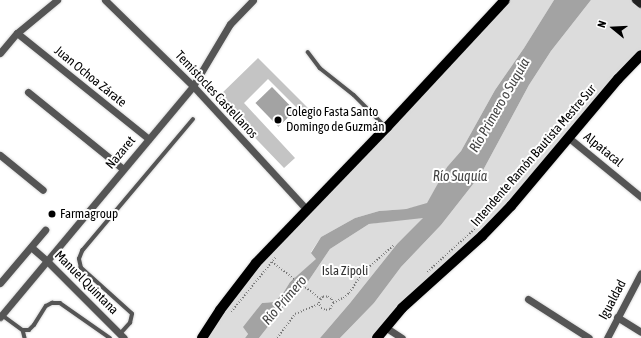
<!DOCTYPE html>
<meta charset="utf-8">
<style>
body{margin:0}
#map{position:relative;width:641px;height:338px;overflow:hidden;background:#fff;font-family:"Asap Condensed",sans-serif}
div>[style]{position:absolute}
.green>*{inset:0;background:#dcdcdc}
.water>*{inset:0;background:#a3a3a3;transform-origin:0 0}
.building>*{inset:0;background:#c4c4c4}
.path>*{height:1.5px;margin-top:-0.75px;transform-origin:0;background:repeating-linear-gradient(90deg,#777 0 1px,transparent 0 3px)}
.roads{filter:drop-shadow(0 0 1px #dbdbdb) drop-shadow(0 0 1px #dbdbdb)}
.lane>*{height:3.5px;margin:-1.75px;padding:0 1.75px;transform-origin:1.75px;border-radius:1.75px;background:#555}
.street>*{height:7px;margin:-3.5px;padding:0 3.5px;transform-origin:3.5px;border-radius:3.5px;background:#555}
.secondary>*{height:8px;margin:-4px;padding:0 4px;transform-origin:4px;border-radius:4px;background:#222}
.primary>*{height:10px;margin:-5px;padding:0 5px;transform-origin:5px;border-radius:5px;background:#000}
.dots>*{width:11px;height:11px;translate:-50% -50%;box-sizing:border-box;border:2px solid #fff;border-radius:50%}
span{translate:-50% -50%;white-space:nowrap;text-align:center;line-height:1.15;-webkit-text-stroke:4px #fff;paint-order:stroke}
.street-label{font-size:13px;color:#000}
.poi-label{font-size:13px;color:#000}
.left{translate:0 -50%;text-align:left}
.park-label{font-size:13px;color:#333}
.water-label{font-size:14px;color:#444;font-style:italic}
.north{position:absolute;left:593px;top:8px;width:40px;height:40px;-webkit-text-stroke:3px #fff;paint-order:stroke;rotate:288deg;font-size:11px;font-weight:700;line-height:16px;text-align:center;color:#000}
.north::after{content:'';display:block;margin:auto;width:14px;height:18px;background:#000;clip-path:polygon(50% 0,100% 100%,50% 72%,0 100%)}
</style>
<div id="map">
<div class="green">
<div style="clip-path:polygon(505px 0,554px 0,524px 48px,495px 90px,461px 151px,447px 167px,427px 204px,406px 209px,379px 211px,355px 218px,321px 237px,311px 252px,317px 259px,290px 282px,282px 295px,274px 302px,262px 303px,244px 327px,248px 334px,245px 338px,202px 338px,256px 263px)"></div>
<div style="clip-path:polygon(591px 0,641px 0,641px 55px,541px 172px,377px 338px,340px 338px,374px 303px,401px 267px,441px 225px,481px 174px,529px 85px,551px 51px)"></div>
<div style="clip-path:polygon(411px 218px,424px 218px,397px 244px,350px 303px,320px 338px,259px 338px,289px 300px,305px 286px,330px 249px,369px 224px)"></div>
</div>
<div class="water">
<div style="clip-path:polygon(554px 0,591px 0,551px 51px,529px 85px,481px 174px,441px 225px,401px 267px,374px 303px,340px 338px,320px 338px,350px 303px,397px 244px,423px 218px,369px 224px,330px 249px,305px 286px,289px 300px,259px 338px,245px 338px,248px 334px,243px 327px,262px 303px,274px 302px,282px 295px,290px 282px,316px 259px,311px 253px,321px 237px,355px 218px,379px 211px,406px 209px,427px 203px,447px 167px,461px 151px,495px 90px,524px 48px)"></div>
<div style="left:272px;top:87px;width:33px;height:23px;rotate:46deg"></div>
</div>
<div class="building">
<div style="clip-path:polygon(258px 58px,313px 113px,307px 118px,268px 79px,244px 103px,295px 158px,284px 168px,217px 98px)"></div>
</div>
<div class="path">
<div style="left:272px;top:262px;width:61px;rotate:37.1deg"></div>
<div style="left:427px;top:272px;width:70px;rotate:-42.1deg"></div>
<div style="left:333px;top:303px;width:4px;rotate:-117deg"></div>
<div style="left:331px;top:299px;width:4px;rotate:-153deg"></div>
<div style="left:327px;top:297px;width:4px;rotate:180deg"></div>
<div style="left:323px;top:297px;width:6px;rotate:129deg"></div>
<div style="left:319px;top:302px;width:6px;rotate:72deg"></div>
<div style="left:321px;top:308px;width:5px;rotate:22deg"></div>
<div style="left:326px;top:310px;width:4px;rotate:-14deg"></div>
<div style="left:330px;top:309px;width:7px;rotate:-63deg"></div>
<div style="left:333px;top:303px;width:11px;rotate:-27deg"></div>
<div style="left:343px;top:298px;width:8px;rotate:-40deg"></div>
<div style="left:349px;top:293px;width:25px;rotate:-56deg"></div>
<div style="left:363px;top:272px;width:41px;rotate:-41.1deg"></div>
<div style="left:231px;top:312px;width:70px;rotate:-50.8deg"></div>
<div style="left:277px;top:338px;width:30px;rotate:-53deg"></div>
<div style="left:295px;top:314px;width:26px;rotate:-23deg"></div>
</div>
<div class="roads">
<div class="lane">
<div style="left:308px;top:52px;width:20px;rotate:53deg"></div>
<div style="left:320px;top:68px;width:43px;rotate:38.5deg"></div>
<div style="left:354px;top:95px;width:45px;rotate:45deg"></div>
<div style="left:2px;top:315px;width:26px;rotate:36deg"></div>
<div style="left:23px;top:330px;width:6px"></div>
<div style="left:29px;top:330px;width:7px;rotate:-45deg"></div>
<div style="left:34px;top:325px;width:22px;rotate:-58deg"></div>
<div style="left:46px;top:306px;width:7px;rotate:-27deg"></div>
<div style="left:52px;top:303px;width:8px"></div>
<div style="left:60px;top:303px;width:61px;rotate:35deg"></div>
<div style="left:23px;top:330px;width:8px;rotate:76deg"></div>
<div style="left:120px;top:334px;width:15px;rotate:-48deg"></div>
<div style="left:130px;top:323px;width:9px;rotate:-77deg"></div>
<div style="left:132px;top:314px;width:69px;rotate:-138deg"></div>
<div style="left:81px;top:268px;width:9px;rotate:-103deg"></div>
<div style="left:79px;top:259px;width:9px;rotate:-69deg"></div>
<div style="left:82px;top:251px;width:172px;rotate:-49.9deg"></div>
</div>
<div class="street">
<div style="left:105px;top:0;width:123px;rotate:44.3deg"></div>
<div style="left:193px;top:86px;width:168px;rotate:47.4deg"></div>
<div style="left:17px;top:33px;width:169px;rotate:38.8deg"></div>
<div style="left:0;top:53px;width:26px;rotate:-50deg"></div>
<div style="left:17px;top:33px;width:52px;rotate:-39.5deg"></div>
<div style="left:28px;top:92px;width:122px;rotate:39deg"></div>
<div style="left:569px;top:138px;width:93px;rotate:39.3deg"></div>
<div style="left:0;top:155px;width:55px;rotate:39.1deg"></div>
<div style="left:31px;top:247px;width:23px;rotate:41deg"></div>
<div style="left:48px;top:262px;width:107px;rotate:45deg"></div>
<div style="left:0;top:283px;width:70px;rotate:-49.7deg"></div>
<div style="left:528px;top:299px;width:72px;rotate:32.6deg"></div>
<div style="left:0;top:317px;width:301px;rotate:-50.1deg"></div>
<div style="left:193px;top:86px;width:72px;rotate:-59.2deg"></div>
<div style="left:230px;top:24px;width:33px;rotate:-46deg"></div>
<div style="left:617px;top:317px;width:28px;rotate:32deg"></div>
<div style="left:385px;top:327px;width:20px;rotate:33deg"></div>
<div style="left:607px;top:338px;width:73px;rotate:-62.4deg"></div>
</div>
<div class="secondary">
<div style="left:636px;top:0;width:6px;rotate:39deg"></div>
</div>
<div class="primary">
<div style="left:202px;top:338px;width:33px;rotate:-57deg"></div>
<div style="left:220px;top:310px;width:59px;rotate:-52.5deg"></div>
<div style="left:256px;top:263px;width:189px;rotate:-46.1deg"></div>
<div style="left:387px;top:127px;width:173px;rotate:-47.1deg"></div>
<div style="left:377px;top:338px;width:39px;rotate:-50deg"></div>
<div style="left:402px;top:308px;width:108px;rotate:-42deg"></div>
<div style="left:482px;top:236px;width:42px;rotate:-46deg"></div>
<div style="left:511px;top:206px;width:166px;rotate:-49.9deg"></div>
<div style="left:618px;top:79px;width:33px;rotate:-46deg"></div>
</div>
</div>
<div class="dots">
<div style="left:278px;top:120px;background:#000"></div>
<div style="left:52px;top:214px;background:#000"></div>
</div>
<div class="street-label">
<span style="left:90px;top:77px;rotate:39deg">Juan Ochoa Zárate</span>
<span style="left:216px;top:95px;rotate:47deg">Temístocles Castellanos</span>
<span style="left:603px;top:150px;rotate:39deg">Alpatacal</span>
<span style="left:121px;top:153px;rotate:-50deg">Nazaret</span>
<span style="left:534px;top:156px;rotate:-49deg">Intendente Ramón Bautista Mestre Sur</span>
<span style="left:86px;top:283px;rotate:45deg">Manuel Quintana</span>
<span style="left:613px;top:300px;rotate:-62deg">Igualdad</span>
</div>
<div class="poi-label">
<span class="left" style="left:286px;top:120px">Colegio Fasta Santo<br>Domingo de Guzmán</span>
<span class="left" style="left:60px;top:214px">Farmagroup</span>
</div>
<div class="park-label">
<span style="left:345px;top:271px">Isla Zípoli</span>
</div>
<div class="water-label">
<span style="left:499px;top:105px;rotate:-60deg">Río Primero o Suquía</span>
<span style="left:460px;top:176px">Río Suquía</span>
<span style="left:284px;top:300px;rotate:-49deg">Río Primero</span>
</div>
<div class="north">N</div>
</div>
